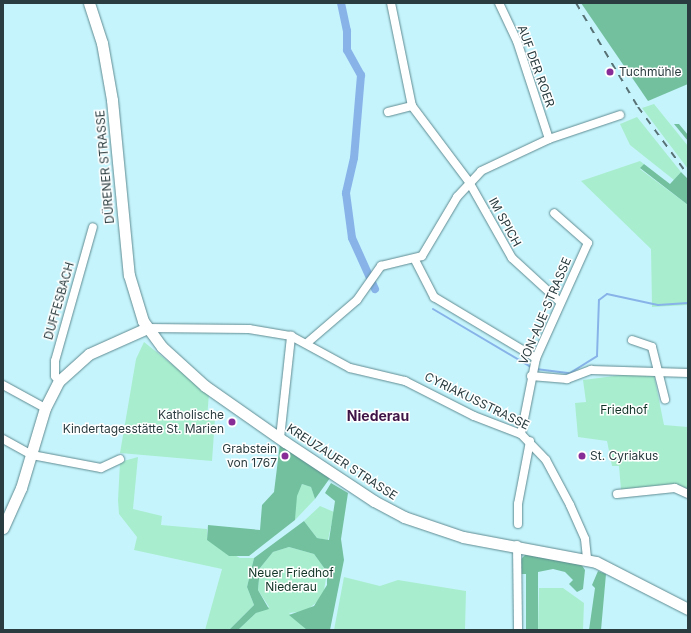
<!DOCTYPE html>
<meta charset="utf-8">
<style>
body{margin:0}
#map{position:relative;width:691px;height:633px;overflow:hidden;background:#c6f4fc;font-family:Inter,sans-serif}
div>[style]{position:absolute}
.green>*{inset:0;background:#a8eece}
.forest>*{inset:0;background:#73c09f}
.stream>*{height:2px;margin:-1px;padding:0 1px;transform-origin:1px;border-radius:1px;background:#87b3e9}
.canal>*{height:8px;margin:-4px;padding:0 4px;transform-origin:4px;border-radius:4px;background:#87b3e9}
.roads{filter:drop-shadow(0 0 1px #5f8b92) drop-shadow(0 0 1px #5f8b92)}
.street>*{height:8px;margin:-4px;padding:0 4px;transform-origin:4px;border-radius:4px;background:#fff}
.secondary>*{height:11px;margin:-5.5px;padding:0 5.5px;transform-origin:5.5px;border-radius:5.5px;background:#fff}
.rail>*{height:2px;margin-top:-1px;transform-origin:0;background:repeating-linear-gradient(90deg,#577175 0 7px,transparent 0 14px)}
.dots>*{width:11px;height:11px;translate:-50% -50%;box-sizing:border-box;border:2px solid #fff;border-radius:50%}
span{translate:-50% -50%;white-space:nowrap;text-align:center;line-height:1.15;-webkit-text-stroke:3px #fff;paint-order:stroke}
.street-label{font-size:12px;color:#2a3c3f}
.poi-label{font-size:12px;color:#2a3c3f}
.left{translate:0 -50%;text-align:left}
.right{translate:-100% -50%;text-align:right}
.park-label{font-size:12px;color:#113426}
.quarter-label{font-size:14px;color:#3e1346;font-weight:700}
.frame{position:absolute;inset:0;border:4px solid #2a3c3f;pointer-events:none}
</style>
<div id="map">
<div class="green">
<div style="clip-path:polygon(654px 104px,688px 146px,688px 169px,642px 108px)"></div>
<div style="clip-path:polygon(637px 117px,681px 172px,674px 180px,630px 145px,620px 124px)"></div>
<div style="clip-path:polygon(640px 161px,644px 164px,640px 169px,688px 205px,688px 305px,652px 307px,651px 249px,581px 181px)"></div>
<div style="clip-path:polygon(144px 342px,209px 394px,207px 418px,215px 419px,212px 461px,120px 453px,136px 359px)"></div>
<div style="clip-path:polygon(630px 374px,654px 375px,664px 425px,688px 427px,688px 489px,675px 484px,621px 490px,619px 466px,612px 466px,607px 441px,578px 437px,575px 403px,586px 402px,583px 380px)"></div>
<div style="clip-path:polygon(138px 457px,133px 509px,162px 516px,161px 525px,207px 529px,207px 540px,240px 558px,254px 558px,247px 587px,254px 605px,229px 630px,205px 630px,222px 569px,134px 550px,137px 537px,119px 514px,118px 500px,120px 462px)"></div>
<div style="clip-path:polygon(302px 484px,311px 487px,315px 499px,295px 520px,296px 496px)"></div>
<div style="clip-path:polygon(320px 506px,334px 512px,328px 540px,317px 538px,304px 521px)"></div>
<div style="clip-path:polygon(289px 547px,314px 554px,327px 572px,323px 597px,306px 611px,289px 613px,307px 630px,238px 630px,256px 613px,269px 607px,258px 590px,260px 568px,273px 552px)"></div>
<div style="clip-path:polygon(344px 577px,380px 586px,398px 580px,466px 591px,465px 630px,334px 630px)"></div>
<div style="clip-path:polygon(539px 588px,563px 588px,584px 603px,583px 630px,538px 630px)"></div>
</div>
<div class="forest">
<div style="clip-path:polygon(581px 3px,688px 3px,688px 84px,648px 101px)"></div>
<div style="clip-path:polygon(674px 124px,679px 124px,688px 135px,688px 141px)"></div>
<div style="clip-path:polygon(644px 164px,670px 184px,681px 172px,688px 179px,688px 205px,640px 168px)"></div>
<div style="clip-path:polygon(280px 443px,330px 478px,315px 499px,311px 487px,302px 484px,297px 496px,295px 520px,249px 556px,229px 556px,207px 540px,208px 525px,260px 530px,262px 505px,274px 492px)"></div>
<div style="clip-path:polygon(331px 483px,348px 493px,341px 539px,344px 560px,330px 630px,307px 630px,289px 615px,314px 606px,327px 585px,327px 572px,314px 554px,289px 547px,273px 552px,260px 568px,258px 590px,269px 609px,256px 613px,238px 630px,229px 630px,254px 605px,247px 587px,254px 558px,304px 521px,317px 538px,329px 540px,335px 501px,325px 493px)"></div>
<div style="clip-path:polygon(526px 554px,581px 564px,585px 570px,583px 589px,577px 592px,569px 584px,573px 580px,565px 572px,553px 569px,538px 572px,538px 630px,526px 630px,526px 574px,520px 574px,521px 559px)"></div>
<div style="clip-path:polygon(598px 571px,606px 574px,601px 630px,589px 630px,595px 588px,592px 585px)"></div>
</div>
<div class="stream">
<div style="left:433px;top:309px;width:114px;rotate:30.6deg"></div>
<div style="left:536px;top:369px;width:34px;rotate:7deg"></div>
<div style="left:570px;top:373px;width:32px;rotate:-32deg"></div>
<div style="left:597px;top:356px;width:56px;rotate:-88deg"></div>
<div style="left:599px;top:300px;width:10px;rotate:-37deg"></div>
<div style="left:607px;top:294px;width:52px;rotate:12.2deg"></div>
<div style="left:658px;top:305px;width:30px;rotate:-4deg"></div>
</div>
<div class="canal">
<div style="left:341px;top:3px;width:29px;rotate:78deg"></div>
<div style="left:347px;top:31px;width:19px;rotate:90deg"></div>
<div style="left:347px;top:50px;width:29px;rotate:61deg"></div>
<div style="left:361px;top:75px;width:83px;rotate:94.8deg"></div>
<div style="left:354px;top:158px;width:36px;rotate:103deg"></div>
<div style="left:346px;top:193px;width:45px;rotate:82.4deg"></div>
<div style="left:352px;top:238px;width:56px;rotate:65.7deg"></div>
</div>
<div class="roads">
<div class="street">
<div style="left:391px;top:3px;width:105px;rotate:78.5deg"></div>
<div style="left:412px;top:106px;width:95px;rotate:53.1deg"></div>
<div style="left:469px;top:182px;width:87px;rotate:60.5deg"></div>
<div style="left:512px;top:258px;width:65px;rotate:42.5deg"></div>
<div style="left:499px;top:3px;width:42px;rotate:64.7deg"></div>
<div style="left:517px;top:41px;width:103px;rotate:71.9deg"></div>
<div style="left:388px;top:112px;width:25px;rotate:-14deg"></div>
<div style="left:415px;top:260px;width:42px;rotate:62.8deg"></div>
<div style="left:434px;top:297px;width:119px;rotate:30.9deg"></div>
<div style="left:147px;top:328px;width:102px;rotate:0.6deg"></div>
<div style="left:249px;top:329px;width:43px;rotate:9.5deg"></div>
<div style="left:291px;top:336px;width:67px;rotate:28.5deg"></div>
<div style="left:350px;top:368px;width:57px;rotate:13.3deg"></div>
<div style="left:405px;top:381px;width:77px;rotate:26.9deg"></div>
<div style="left:474px;top:416px;width:50px;rotate:21deg"></div>
<div style="left:521px;top:434px;width:36px;rotate:46deg"></div>
<div style="left:546px;top:460px;width:51px;rotate:61.9deg"></div>
<div style="left:570px;top:505px;width:37px;rotate:66deg"></div>
<div style="left:585px;top:539px;width:20px;rotate:84deg"></div>
<div style="left:632px;top:340px;width:21px;rotate:19deg"></div>
<div style="left:652px;top:347px;width:54px;rotate:76deg"></div>
<div style="left:307px;top:343px;width:66px;rotate:-40.7deg"></div>
<div style="left:357px;top:300px;width:42px;rotate:-54.8deg"></div>
<div style="left:381px;top:266px;width:42px;rotate:-13.7deg"></div>
<div style="left:422px;top:256px;width:69px;rotate:-59.3deg"></div>
<div style="left:457px;top:197px;width:35px;rotate:-47deg"></div>
<div style="left:481px;top:171px;width:75px;rotate:-25.2deg"></div>
<div style="left:549px;top:139px;width:75px;rotate:-18.7deg"></div>
<div style="left:531px;top:376px;width:36px;rotate:5deg"></div>
<div style="left:567px;top:379px;width:26px;rotate:-21deg"></div>
<div style="left:591px;top:370px;width:97px;rotate:1.8deg"></div>
<div style="left:59px;top:381px;width:6px;rotate:-129deg"></div>
<div style="left:55px;top:376px;width:15px;rotate:-90deg"></div>
<div style="left:55px;top:361px;width:139px;rotate:-74.2deg"></div>
<div style="left:3px;top:385px;width:48px;rotate:28.7deg"></div>
<div style="left:521px;top:434px;width:77px;rotate:-78.8deg"></div>
<div style="left:536px;top:358px;width:126px;rotate:-65.7deg"></div>
<div style="left:588px;top:243px;width:45px;rotate:-138.6deg"></div>
<div style="left:280px;top:438px;width:103px;rotate:-83.8deg"></div>
<div style="left:3px;top:439px;width:33px;rotate:29deg"></div>
<div style="left:32px;top:455px;width:70px;rotate:10.7deg"></div>
<div style="left:101px;top:468px;width:21px;rotate:-25deg"></div>
<div style="left:617px;top:494px;width:58px;rotate:-5.9deg"></div>
<div style="left:675px;top:488px;width:14px;rotate:25deg"></div>
<div style="left:518px;top:524px;width:20px;rotate:-90deg"></div>
<div style="left:518px;top:504px;width:64px;rotate:-79.2deg"></div>
<div style="left:517px;top:545px;width:85px;rotate:89.3deg"></div>
</div>
<div class="secondary">
<div style="left:89px;top:3px;width:42px;rotate:72deg"></div>
<div style="left:102px;top:43px;width:58px;rotate:80deg"></div>
<div style="left:112px;top:100px;width:176px;rotate:84.5deg"></div>
<div style="left:129px;top:275px;width:48px;rotate:73.1deg"></div>
<div style="left:143px;top:321px;width:32px;rotate:54deg"></div>
<div style="left:162px;top:347px;width:58px;rotate:42.2deg"></div>
<div style="left:205px;top:386px;width:98px;rotate:35deg"></div>
<div style="left:285px;top:442px;width:107px;rotate:33.5deg"></div>
<div style="left:374px;top:501px;width:34px;rotate:28deg"></div>
<div style="left:404px;top:517px;width:62px;rotate:18.7deg"></div>
<div style="left:463px;top:537px;width:135px;rotate:10.6deg"></div>
<div style="left:596px;top:562px;width:103px;rotate:27.1deg"></div>
<div style="left:3px;top:528px;width:44px;rotate:-65.8deg"></div>
<div style="left:21px;top:488px;width:84px;rotate:-73.3deg"></div>
<div style="left:45px;top:408px;width:30px;rotate:-63deg"></div>
<div style="left:59px;top:381px;width:40px;rotate:-42deg"></div>
<div style="left:89px;top:354px;width:64px;rotate:-24.1deg"></div>
</div>
</div>
<div class="rail">
<div style="left:576px;top:3px;width:121px;rotate:59.2deg"></div>
<div style="left:638px;top:107px;width:84px;rotate:53.7deg"></div>
</div>
<div class="dots">
<div style="left:610px;top:72px;background:#882d98"></div>
<div style="left:232px;top:422px;background:#882d98"></div>
<div style="left:285px;top:456px;background:#882d98"></div>
<div style="left:582px;top:456px;background:#882d98"></div>
</div>
<div class="street-label">
<span style="left:536px;top:66px;rotate:70deg">AUF DER ROER</span>
<span style="left:105px;top:167px;rotate:-95deg">DÜRENER STRASSE</span>
<span style="left:505px;top:222px;rotate:61deg">IM SPICH</span>
<span style="left:59px;top:301px;rotate:-74deg">DUFFESBACH</span>
<span style="left:545px;top:311px;rotate:-67deg">VON-AUE-STRASSE</span>
<span style="left:477px;top:401px;rotate:26deg">CYRIAKUSSTRASSE</span>
<span style="left:342px;top:462px;rotate:33deg">KREUZAUER STRASSE</span>
</div>
<div class="poi-label">
<span class="left" style="left:619px;top:72px">Tuchmühle</span>
<span class="right" style="left:224px;top:422px">Katholische<br>Kindertagesstätte St. Marien</span>
<span class="right" style="left:277px;top:456px">Grabstein<br>von 1767</span>
<span class="left" style="left:590px;top:456px">St. Cyriakus</span>
</div>
<div class="park-label">
<span style="left:624px;top:410px">Friedhof</span>
<span style="left:291px;top:580px">Neuer Friedhof<br>Niederau</span>
</div>
<div class="quarter-label">
<span style="left:378px;top:416px">Niederau</span>
</div>
<div class="frame"></div>
</div>
